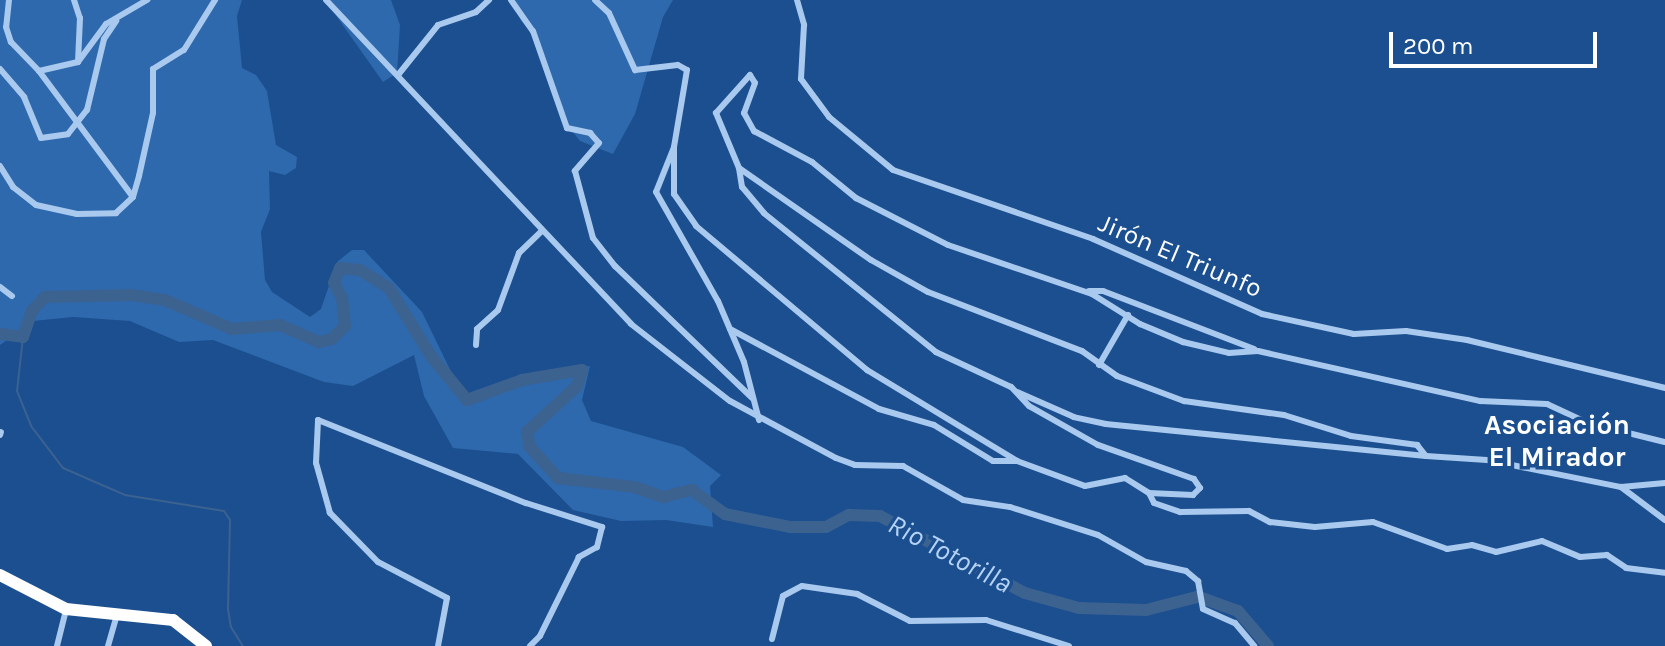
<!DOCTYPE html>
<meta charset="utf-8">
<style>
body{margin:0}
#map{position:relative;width:1665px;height:646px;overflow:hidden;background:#1b4f8f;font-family:Karla,sans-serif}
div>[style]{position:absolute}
.green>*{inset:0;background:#2e69ad}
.stream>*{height:2px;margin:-1px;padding:0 1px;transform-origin:1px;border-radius:1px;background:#3c6290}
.river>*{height:12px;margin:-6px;padding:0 6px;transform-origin:6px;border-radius:6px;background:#3c6290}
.street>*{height:6px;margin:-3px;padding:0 3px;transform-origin:3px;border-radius:3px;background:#a9c9ee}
.highway>*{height:12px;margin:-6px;padding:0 6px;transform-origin:6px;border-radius:6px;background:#fff}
span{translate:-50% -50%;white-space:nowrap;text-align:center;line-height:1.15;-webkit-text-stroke:7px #1b4f8f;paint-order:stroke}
.street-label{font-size:26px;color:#fff}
.neighbourhood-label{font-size:28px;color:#fff;font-weight:700}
.water-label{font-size:28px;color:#b5d3f5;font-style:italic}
.scale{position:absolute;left:1389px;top:32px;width:208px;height:36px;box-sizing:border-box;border:4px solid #fff;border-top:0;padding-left:10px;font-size:24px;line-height:28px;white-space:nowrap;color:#fff;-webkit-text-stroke:6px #1b4f8f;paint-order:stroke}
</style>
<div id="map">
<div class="green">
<div style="clip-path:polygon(0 0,242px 0,237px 16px,242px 68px,256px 75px,267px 91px,276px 145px,297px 157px,296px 168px,285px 175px,269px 171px,270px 209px,261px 232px,265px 280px,272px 292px,310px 317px,321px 309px,337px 262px,352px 250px,364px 250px,422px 312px,458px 386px,469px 397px,495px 392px,527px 374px,590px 366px,582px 400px,591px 421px,683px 447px,721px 475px,710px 486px,713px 527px,666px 520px,621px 521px,573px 510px,518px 454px,453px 448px,424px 396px,414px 355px,353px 386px,324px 382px,213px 340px,179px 342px,130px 321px,73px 317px,33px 321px,0 345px)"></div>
<div style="clip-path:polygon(325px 0,391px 0,400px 25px,397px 73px,383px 82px)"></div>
<div style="clip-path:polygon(513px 0,673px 0,663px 17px,635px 114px,613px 154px,580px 141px,569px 127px,544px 71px,539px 39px,521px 21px)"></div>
</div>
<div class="stream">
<div style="left:23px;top:337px;width:54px;rotate:96.3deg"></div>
<div style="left:17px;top:391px;width:38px;rotate:68deg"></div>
<div style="left:31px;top:426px;width:53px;rotate:52.7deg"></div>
<div style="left:63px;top:468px;width:68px;rotate:23.5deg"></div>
<div style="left:125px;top:495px;width:100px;rotate:9.2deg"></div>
<div style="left:224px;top:511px;width:11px;rotate:56deg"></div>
<div style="left:230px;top:520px;width:89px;rotate:91.3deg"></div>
<div style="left:228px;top:609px;width:18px;rotate:81deg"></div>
<div style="left:231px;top:627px;width:22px;rotate:58deg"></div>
</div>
<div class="river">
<div style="left:0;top:334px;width:23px;rotate:7deg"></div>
<div style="left:23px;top:337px;width:28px;rotate:-71deg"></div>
<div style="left:32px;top:311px;width:19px;rotate:-47deg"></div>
<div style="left:45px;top:297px;width:87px;rotate:-1.3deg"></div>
<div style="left:132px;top:295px;width:33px;rotate:9deg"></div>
<div style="left:165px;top:300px;width:73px;rotate:23.4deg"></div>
<div style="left:232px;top:329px;width:48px;rotate:-4.8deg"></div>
<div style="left:280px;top:325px;width:43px;rotate:23.6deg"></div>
<div style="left:319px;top:342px;width:13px;rotate:-13deg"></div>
<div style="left:332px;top:339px;width:18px;rotate:-45deg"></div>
<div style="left:345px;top:326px;width:28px;rotate:-96deg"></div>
<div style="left:342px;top:298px;width:17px;rotate:-118deg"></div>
<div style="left:334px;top:283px;width:16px;rotate:-68deg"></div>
<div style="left:340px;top:268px;width:20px;rotate:6deg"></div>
<div style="left:360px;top:270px;width:34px;rotate:32deg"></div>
<div style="left:389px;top:288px;width:80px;rotate:58.3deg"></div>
<div style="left:431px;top:356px;width:57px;rotate:50.7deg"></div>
<div style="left:467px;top:400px;width:59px;rotate:-20deg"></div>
<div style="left:522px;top:380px;width:61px;rotate:-9.5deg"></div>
<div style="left:582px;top:370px;width:17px;rotate:107deg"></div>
<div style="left:577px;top:386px;width:68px;rotate:137.4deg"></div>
<div style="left:527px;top:432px;width:15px;rotate:79deg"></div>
<div style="left:530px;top:447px;width:42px;rotate:47.9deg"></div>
<div style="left:558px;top:478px;width:78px;rotate:6.7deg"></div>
<div style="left:635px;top:487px;width:30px;rotate:20deg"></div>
<div style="left:663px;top:497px;width:30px;rotate:-14deg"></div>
<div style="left:692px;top:490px;width:41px;rotate:36deg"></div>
<div style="left:725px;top:514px;width:66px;rotate:11.3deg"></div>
<div style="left:790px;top:527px;width:36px"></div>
<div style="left:826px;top:527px;width:26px;rotate:-28deg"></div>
<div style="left:849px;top:515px;width:31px;rotate:2deg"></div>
<div style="left:880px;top:516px;width:164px;rotate:28deg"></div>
<div style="left:1025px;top:593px;width:56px;rotate:15.5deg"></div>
<div style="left:1079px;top:608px;width:67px;rotate:1.7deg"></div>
<div style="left:1146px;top:610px;width:53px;rotate:-14.3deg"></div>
<div style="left:1199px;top:597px;width:41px;rotate:19.7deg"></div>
<div style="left:1238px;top:611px;width:46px;rotate:49.4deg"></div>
</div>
<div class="street">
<div style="left:9px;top:0;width:27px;rotate:96deg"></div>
<div style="left:6px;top:27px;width:16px;rotate:72deg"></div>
<div style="left:11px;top:42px;width:40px;rotate:46deg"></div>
<div style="left:39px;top:71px;width:157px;rotate:53.3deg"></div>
<div style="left:74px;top:0;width:19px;rotate:72deg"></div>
<div style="left:80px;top:18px;width:44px;rotate:92.6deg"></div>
<div style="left:326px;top:0;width:445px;rotate:46.7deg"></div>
<div style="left:631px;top:324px;width:125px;rotate:37.9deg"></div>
<div style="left:730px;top:401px;width:120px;rotate:28.3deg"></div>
<div style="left:836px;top:458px;width:20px;rotate:20deg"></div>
<div style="left:855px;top:465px;width:48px;rotate:1.2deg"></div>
<div style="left:903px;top:466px;width:69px;rotate:29.5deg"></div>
<div style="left:963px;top:500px;width:48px;rotate:8.5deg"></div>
<div style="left:1010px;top:507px;width:92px;rotate:17.7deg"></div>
<div style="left:1098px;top:535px;width:55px;rotate:29.4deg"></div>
<div style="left:1146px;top:562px;width:41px;rotate:12.7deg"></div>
<div style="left:1186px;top:571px;width:16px;rotate:40deg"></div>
<div style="left:1198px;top:581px;width:28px;rotate:80deg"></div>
<div style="left:1203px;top:609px;width:35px;rotate:24deg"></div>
<div style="left:1235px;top:623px;width:30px;rotate:50deg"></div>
<div style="left:511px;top:0;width:38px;rotate:55deg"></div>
<div style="left:533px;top:31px;width:103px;rotate:70.7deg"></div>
<div style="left:567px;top:128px;width:24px;rotate:12deg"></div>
<div style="left:590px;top:133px;width:13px;rotate:48deg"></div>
<div style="left:599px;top:143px;width:37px;rotate:131deg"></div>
<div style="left:575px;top:171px;width:69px;rotate:75deg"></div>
<div style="left:593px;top:238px;width:36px;rotate:52deg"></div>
<div style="left:615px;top:266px;width:190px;rotate:43.9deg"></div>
<div style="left:595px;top:0;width:19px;rotate:43deg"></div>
<div style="left:609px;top:13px;width:63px;rotate:65.5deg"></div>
<div style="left:635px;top:70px;width:43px;rotate:-6.6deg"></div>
<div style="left:678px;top:65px;width:10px;rotate:29deg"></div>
<div style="left:687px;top:70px;width:78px;rotate:99.6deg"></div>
<div style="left:674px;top:147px;width:48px;rotate:111.8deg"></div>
<div style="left:656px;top:192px;width:125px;rotate:60.4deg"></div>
<div style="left:718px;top:301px;width:66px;rotate:66.9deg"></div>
<div style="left:744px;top:362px;width:60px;rotate:75.5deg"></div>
<div style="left:797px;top:0;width:26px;rotate:74deg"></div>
<div style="left:804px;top:25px;width:54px;rotate:93.2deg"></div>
<div style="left:801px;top:79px;width:47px;rotate:53.6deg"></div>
<div style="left:829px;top:117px;width:83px;rotate:39.6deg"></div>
<div style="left:893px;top:170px;width:212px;rotate:19deg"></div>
<div style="left:1093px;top:239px;width:185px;rotate:23.9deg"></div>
<div style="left:1262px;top:314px;width:94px;rotate:12.3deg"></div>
<div style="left:1354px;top:334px;width:52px;rotate:-3.3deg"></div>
<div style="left:1406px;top:331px;width:62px;rotate:8.4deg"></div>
<div style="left:1467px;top:340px;width:204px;rotate:13.6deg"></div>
<div style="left:0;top:69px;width:37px;rotate:49deg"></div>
<div style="left:24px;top:97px;width:44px;rotate:67.5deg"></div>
<div style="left:41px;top:138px;width:27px;rotate:-8deg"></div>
<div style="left:68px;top:134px;width:31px;rotate:-52deg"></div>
<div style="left:87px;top:110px;width:73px;rotate:-76.5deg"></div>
<div style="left:104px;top:39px;width:22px;rotate:-56deg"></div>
<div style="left:39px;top:71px;width:40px;rotate:-13deg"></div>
<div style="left:78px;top:62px;width:47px;rotate:-53.6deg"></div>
<div style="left:106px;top:24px;width:48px;rotate:-30.3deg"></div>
<div style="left:398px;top:75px;width:64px;rotate:-51.3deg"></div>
<div style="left:438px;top:25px;width:40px;rotate:-18.9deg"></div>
<div style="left:476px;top:12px;width:18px;rotate:-43deg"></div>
<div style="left:674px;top:147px;width:47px;rotate:90deg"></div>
<div style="left:674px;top:194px;width:39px;rotate:55deg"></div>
<div style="left:696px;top:226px;width:224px;rotate:40.1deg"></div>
<div style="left:867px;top:370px;width:175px;rotate:31.2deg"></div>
<div style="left:1017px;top:461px;width:72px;rotate:20.2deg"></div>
<div style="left:1085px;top:486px;width:41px;rotate:-11.3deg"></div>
<div style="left:1125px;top:478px;width:28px;rotate:32deg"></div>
<div style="left:1149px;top:493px;width:44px;rotate:2.6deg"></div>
<div style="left:1193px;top:495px;width:10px;rotate:-45deg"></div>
<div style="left:1200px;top:488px;width:11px;rotate:-124deg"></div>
<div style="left:1194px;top:479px;width:102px;rotate:-160.5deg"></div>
<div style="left:1098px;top:445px;width:79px;rotate:-150.5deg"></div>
<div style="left:1029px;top:406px;width:26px;rotate:-133deg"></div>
<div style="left:1011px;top:387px;width:83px;rotate:-155deg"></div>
<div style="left:936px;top:352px;width:221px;rotate:-141.1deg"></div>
<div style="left:764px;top:213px;width:34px;rotate:-130deg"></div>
<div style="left:742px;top:187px;width:19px;rotate:-99deg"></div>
<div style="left:739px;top:168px;width:161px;rotate:34.9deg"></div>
<div style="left:871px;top:260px;width:65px;rotate:29.3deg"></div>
<div style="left:928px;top:292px;width:165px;rotate:21deg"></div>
<div style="left:1082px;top:351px;width:43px;rotate:35.5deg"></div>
<div style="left:1117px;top:376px;width:72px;rotate:20.5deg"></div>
<div style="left:1184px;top:401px;width:101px;rotate:8deg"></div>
<div style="left:1284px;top:415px;width:70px;rotate:17.4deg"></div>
<div style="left:1351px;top:436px;width:67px;rotate:7.8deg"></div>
<div style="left:1417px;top:445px;width:14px;rotate:51deg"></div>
<div style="left:1426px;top:456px;width:322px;rotate:-174.3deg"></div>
<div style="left:1106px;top:424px;width:33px;rotate:-168deg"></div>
<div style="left:1074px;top:417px;width:62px;rotate:-156.3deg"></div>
<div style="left:0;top:166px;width:25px;rotate:58deg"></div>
<div style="left:13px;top:187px;width:29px;rotate:38deg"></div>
<div style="left:36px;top:205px;width:42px;rotate:12.4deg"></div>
<div style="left:77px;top:214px;width:39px;rotate:-1deg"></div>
<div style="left:116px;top:213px;width:23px;rotate:-43deg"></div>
<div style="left:133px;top:197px;width:22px;rotate:-74deg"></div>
<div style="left:139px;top:176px;width:65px;rotate:-77.5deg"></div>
<div style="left:153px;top:113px;width:44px;rotate:-90deg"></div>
<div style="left:153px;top:69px;width:36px;rotate:-32deg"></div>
<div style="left:184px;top:50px;width:59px;rotate:-58.2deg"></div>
<div style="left:739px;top:168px;width:60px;rotate:-112.7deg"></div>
<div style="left:716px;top:113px;width:51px;rotate:-48.2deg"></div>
<div style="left:750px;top:75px;width:9px;rotate:58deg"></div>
<div style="left:755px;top:83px;width:32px;rotate:110deg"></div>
<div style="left:744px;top:113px;width:21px;rotate:61deg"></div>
<div style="left:754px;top:131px;width:66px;rotate:28.1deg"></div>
<div style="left:812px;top:162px;width:57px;rotate:39.3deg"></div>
<div style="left:856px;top:198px;width:103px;rotate:27.1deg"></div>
<div style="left:948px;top:245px;width:152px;rotate:18.8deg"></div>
<div style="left:1092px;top:294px;width:57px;rotate:32deg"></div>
<div style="left:1140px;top:324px;width:47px;rotate:22.7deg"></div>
<div style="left:1183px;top:342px;width:47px;rotate:13.4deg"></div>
<div style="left:1229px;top:353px;width:29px;rotate:-4deg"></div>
<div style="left:1258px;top:351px;width:228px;rotate:12.7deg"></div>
<div style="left:1480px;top:401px;width:67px;rotate:2.6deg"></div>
<div style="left:1547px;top:404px;width:45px;rotate:24.9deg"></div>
<div style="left:1588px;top:423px;width:79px;rotate:13.9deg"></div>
<div style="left:0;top:287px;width:15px;rotate:37deg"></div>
<div style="left:1089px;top:291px;width:14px"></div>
<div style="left:1103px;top:291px;width:162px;rotate:21deg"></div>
<div style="left:730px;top:329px;width:169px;rotate:28.2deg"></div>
<div style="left:879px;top:409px;width:57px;rotate:16.2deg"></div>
<div style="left:934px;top:425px;width:69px;rotate:31.4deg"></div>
<div style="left:993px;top:461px;width:24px"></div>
<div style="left:476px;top:345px;width:16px;rotate:-86deg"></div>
<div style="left:477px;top:329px;width:28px;rotate:-42deg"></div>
<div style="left:498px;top:310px;width:61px;rotate:-69.8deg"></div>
<div style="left:519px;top:253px;width:32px;rotate:-44deg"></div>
<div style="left:1099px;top:365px;width:58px;rotate:-59.9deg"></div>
<div style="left:0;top:435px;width:3px;rotate:-72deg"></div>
<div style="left:1426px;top:456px;width:61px;rotate:3.8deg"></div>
<div style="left:1487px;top:460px;width:137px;rotate:11.4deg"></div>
<div style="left:1621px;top:487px;width:44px;rotate:-5.2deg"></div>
<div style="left:1621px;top:487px;width:55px;rotate:36.9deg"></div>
<div style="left:1149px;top:493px;width:11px;rotate:63deg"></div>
<div style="left:1154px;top:503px;width:28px;rotate:19deg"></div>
<div style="left:1180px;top:512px;width:69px;rotate:-0.8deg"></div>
<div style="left:1249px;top:511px;width:24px;rotate:28deg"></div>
<div style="left:1270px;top:522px;width:45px;rotate:6.3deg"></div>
<div style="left:1315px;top:527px;width:58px;rotate:-4.9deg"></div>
<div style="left:1373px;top:522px;width:79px;rotate:20deg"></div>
<div style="left:1447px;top:549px;width:25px;rotate:-9deg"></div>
<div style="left:1472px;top:545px;width:25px;rotate:16deg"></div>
<div style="left:1496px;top:552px;width:47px;rotate:-13.4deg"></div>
<div style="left:1542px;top:541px;width:41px;rotate:22.8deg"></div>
<div style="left:1580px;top:557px;width:27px;rotate:-4deg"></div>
<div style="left:1607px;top:555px;width:23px;rotate:34deg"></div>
<div style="left:1626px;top:568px;width:39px;rotate:7deg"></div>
<div style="left:772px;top:639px;width:44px;rotate:-75.7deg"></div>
<div style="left:783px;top:596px;width:21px;rotate:-28deg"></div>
<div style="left:802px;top:586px;width:56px;rotate:8.3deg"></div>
<div style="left:857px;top:594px;width:59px;rotate:27deg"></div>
<div style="left:910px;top:621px;width:76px;rotate:-0.8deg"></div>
<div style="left:986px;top:620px;width:87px;rotate:17.4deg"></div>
<div style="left:57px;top:646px;width:38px;rotate:-76deg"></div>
<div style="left:108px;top:646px;width:32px;rotate:-74deg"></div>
<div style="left:438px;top:646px;width:49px;rotate:-79.4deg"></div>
<div style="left:447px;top:598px;width:78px;rotate:-152.4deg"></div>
<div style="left:378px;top:562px;width:69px;rotate:-134.4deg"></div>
<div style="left:330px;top:513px;width:52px;rotate:-105.6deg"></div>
<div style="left:316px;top:463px;width:43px;rotate:-87.3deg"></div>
<div style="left:318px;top:420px;width:224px;rotate:21.8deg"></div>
<div style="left:526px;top:503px;width:80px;rotate:17.5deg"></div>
<div style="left:602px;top:527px;width:21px;rotate:104deg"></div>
<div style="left:597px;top:547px;width:21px;rotate:151deg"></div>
<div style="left:579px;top:557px;width:88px;rotate:116.3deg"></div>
<div style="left:540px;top:636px;width:14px;rotate:135deg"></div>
</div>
<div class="highway">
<div style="left:0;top:575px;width:74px;rotate:27.3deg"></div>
<div style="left:66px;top:609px;width:108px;rotate:5.9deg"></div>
<div style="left:173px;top:620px;width:42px;rotate:38.2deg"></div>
</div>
<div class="street-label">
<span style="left:1180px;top:256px;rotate:23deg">Jirón El Triunfo</span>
</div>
<div class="neighbourhood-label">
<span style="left:1557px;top:441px">Asociación<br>El Mirador</span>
</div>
<div class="water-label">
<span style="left:950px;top:554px;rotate:28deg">Rio Totorilla</span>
</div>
<div class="scale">200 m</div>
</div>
